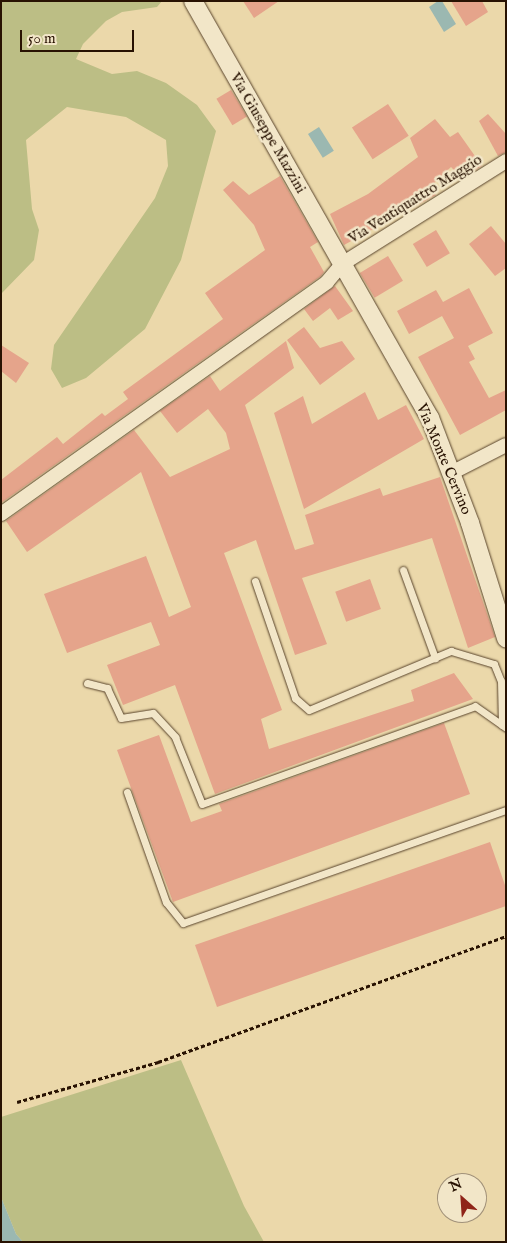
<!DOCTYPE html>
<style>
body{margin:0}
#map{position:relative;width:507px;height:1243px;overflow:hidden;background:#ebd8aa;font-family:"IM FELL English",serif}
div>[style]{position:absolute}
.green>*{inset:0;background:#bcbe85}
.water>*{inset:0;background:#9bb8b1;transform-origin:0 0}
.building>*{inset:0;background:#e5a48b;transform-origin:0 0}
.path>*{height:2.5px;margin-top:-1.25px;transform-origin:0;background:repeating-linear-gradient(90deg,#281202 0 4px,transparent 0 6.5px)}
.roads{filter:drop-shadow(0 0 1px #59442c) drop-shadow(0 0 1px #59442c)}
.service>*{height:7px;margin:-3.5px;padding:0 3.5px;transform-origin:3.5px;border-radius:3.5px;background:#f2e6c8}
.minor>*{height:14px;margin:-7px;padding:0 7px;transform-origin:7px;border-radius:7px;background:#f2e6c8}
.tertiary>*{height:18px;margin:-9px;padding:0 9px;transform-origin:9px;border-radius:9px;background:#f2e6c8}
span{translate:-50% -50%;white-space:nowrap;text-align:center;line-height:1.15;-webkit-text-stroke:5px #f2e6c8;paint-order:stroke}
.street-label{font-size:15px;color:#281202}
.frame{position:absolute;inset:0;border:2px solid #281202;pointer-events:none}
.north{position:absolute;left:437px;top:1173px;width:50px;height:50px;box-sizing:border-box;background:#f2e6c8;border:1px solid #a19179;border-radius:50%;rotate:334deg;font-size:14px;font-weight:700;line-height:20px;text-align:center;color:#281202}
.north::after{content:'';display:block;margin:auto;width:18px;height:22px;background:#8f2418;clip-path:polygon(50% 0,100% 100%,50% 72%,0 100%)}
.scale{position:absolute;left:20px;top:30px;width:114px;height:22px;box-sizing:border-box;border:2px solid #281202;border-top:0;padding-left:6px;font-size:15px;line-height:18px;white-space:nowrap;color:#281202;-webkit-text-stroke:4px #f2e6c8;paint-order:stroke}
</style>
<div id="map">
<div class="green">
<div style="clip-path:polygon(1px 1px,162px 1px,157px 7px,122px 12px,106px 21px,83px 44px,76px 59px,112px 74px,137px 71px,166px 83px,197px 105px,216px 131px,181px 260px,145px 329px,86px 378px,62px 388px,51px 369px,54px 345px,155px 198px,168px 166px,166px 140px,126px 117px,67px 107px,26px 140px,32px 209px,39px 230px,34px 260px,1px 294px)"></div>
<div style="clip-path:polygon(181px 1060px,244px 1206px,264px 1242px,23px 1242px,16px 1234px,1px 1197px,1px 1117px)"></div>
</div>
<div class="water">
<div style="clip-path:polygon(438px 1px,442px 1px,456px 24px,444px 32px,429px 7px)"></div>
<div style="left:319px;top:127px;width:28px;height:13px;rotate:58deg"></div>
<div style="clip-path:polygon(1px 1197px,16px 1234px,23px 1242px,1px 1242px)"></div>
</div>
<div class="building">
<div style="clip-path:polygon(243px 1px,279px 1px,254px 18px)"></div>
<div style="clip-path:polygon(451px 1px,482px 1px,488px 12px,466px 26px)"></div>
<div style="left:231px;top:90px;width:31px;height:17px;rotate:59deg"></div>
<div style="left:388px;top:104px;width:38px;height:43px;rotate:57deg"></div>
<div style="clip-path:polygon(488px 114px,506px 134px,506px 152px,498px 156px,479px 121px)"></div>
<div style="clip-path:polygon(435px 119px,450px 137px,458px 132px,482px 166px,462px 178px,451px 167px,431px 186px,436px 195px,344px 245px,330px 214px,368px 194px,418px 157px,410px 138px)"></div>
<div style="clip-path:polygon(280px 176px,318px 242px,310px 247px,324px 272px,321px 276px,1px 503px,1px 480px,57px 437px,63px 444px,102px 413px,105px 416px,128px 399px,123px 392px,223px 319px,205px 293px,265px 250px,254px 225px,223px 190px,233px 181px,249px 195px)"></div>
<div style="clip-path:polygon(491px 226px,506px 244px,506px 268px,495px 276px,469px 244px)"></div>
<div style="left:436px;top:230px;width:27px;height:27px;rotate:59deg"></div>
<div style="left:388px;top:256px;width:29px;height:33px;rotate:59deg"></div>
<div style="clip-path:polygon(335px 286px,353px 311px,338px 320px,330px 308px,313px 321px,304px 309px)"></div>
<div style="clip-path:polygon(469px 288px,493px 333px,468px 346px,475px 359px,469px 362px,489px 398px,506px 390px,506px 410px,460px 435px,418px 357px,454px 338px,442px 316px,409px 334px,397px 311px,436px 290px,443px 302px)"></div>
<div style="clip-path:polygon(304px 327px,320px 348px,342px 341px,355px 359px,320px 385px,287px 340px)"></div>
<div style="clip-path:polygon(286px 341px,294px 368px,245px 405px,295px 550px,314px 544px,305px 515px,380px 488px,383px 496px,440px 477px,495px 637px,468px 648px,432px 538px,302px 578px,327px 644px,295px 655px,256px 540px,224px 553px,282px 710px,261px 719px,269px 749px,414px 701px,411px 690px,454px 673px,473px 699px,215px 794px,175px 685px,123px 705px,107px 665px,160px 645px,151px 622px,67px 653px,44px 594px,146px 556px,169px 617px,191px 607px,141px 472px,27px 552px,6px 521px,134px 430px,170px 477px,230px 449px,226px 433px,208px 409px,177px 433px,160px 411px,210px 376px,220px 391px)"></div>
<div style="clip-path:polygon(1px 345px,29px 363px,16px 383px,1px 371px)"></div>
<div style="clip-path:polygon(365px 392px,378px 420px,406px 405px,424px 439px,304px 509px,274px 413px,303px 396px,312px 424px)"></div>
<div style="left:370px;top:579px;width:32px;height:37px;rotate:70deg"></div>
<div style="clip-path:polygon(444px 723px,470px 794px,173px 902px,117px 750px,159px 735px,191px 822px,222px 811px,219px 804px)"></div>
<div style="clip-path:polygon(490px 842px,506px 888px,506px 906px,217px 1007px,195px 945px)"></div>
</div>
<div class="path">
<div style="left:17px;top:1102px;width:147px;rotate:-15.8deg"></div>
<div style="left:158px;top:1062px;width:370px;rotate:-19.9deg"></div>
</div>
<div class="roads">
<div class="service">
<div style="left:403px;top:570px;width:94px;rotate:70deg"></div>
<div style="left:255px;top:581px;width:124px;rotate:71.1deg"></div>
<div style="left:295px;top:698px;width:18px;rotate:41deg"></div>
<div style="left:309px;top:710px;width:154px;rotate:-22.6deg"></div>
<div style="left:451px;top:651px;width:45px;rotate:16.8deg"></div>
<div style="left:494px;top:664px;width:18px;rotate:68deg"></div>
<div style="left:501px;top:681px;width:44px;rotate:88.7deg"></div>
<div style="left:87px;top:683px;width:21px;rotate:14deg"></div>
<div style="left:107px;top:688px;width:33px;rotate:65deg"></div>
<div style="left:121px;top:718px;width:32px;rotate:-9deg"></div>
<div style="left:153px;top:713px;width:33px;rotate:47deg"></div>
<div style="left:175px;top:737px;width:72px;rotate:68.1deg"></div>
<div style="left:202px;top:804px;width:290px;rotate:-19.7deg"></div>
<div style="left:475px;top:706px;width:38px;rotate:35deg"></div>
<div style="left:127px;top:792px;width:117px;rotate:70.5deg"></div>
<div style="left:166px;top:902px;width:27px;rotate:51deg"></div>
<div style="left:183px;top:923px;width:342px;rotate:-19.3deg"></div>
</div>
<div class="minor">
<div style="left:453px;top:472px;width:59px;rotate:-27deg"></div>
<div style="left:1px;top:514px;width:400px;rotate:-35.4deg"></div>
<div style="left:327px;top:282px;width:23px;rotate:-50deg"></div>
<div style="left:342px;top:264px;width:194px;rotate:-32.1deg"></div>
</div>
<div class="tertiary">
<div style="left:193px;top:1px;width:480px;rotate:60.4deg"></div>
<div style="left:430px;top:418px;width:112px;rotate:69.1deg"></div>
<div style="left:470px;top:523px;width:121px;rotate:72.6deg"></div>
</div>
</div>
<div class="street-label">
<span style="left:268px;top:133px;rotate:60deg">Via Giuseppe Mazzini</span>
<span style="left:415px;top:199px;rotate:-32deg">Via Ventiquattro Maggio</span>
<span style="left:444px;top:459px;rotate:67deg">Via Monte Cervino</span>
</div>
<div class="frame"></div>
<div class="north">N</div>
<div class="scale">50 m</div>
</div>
